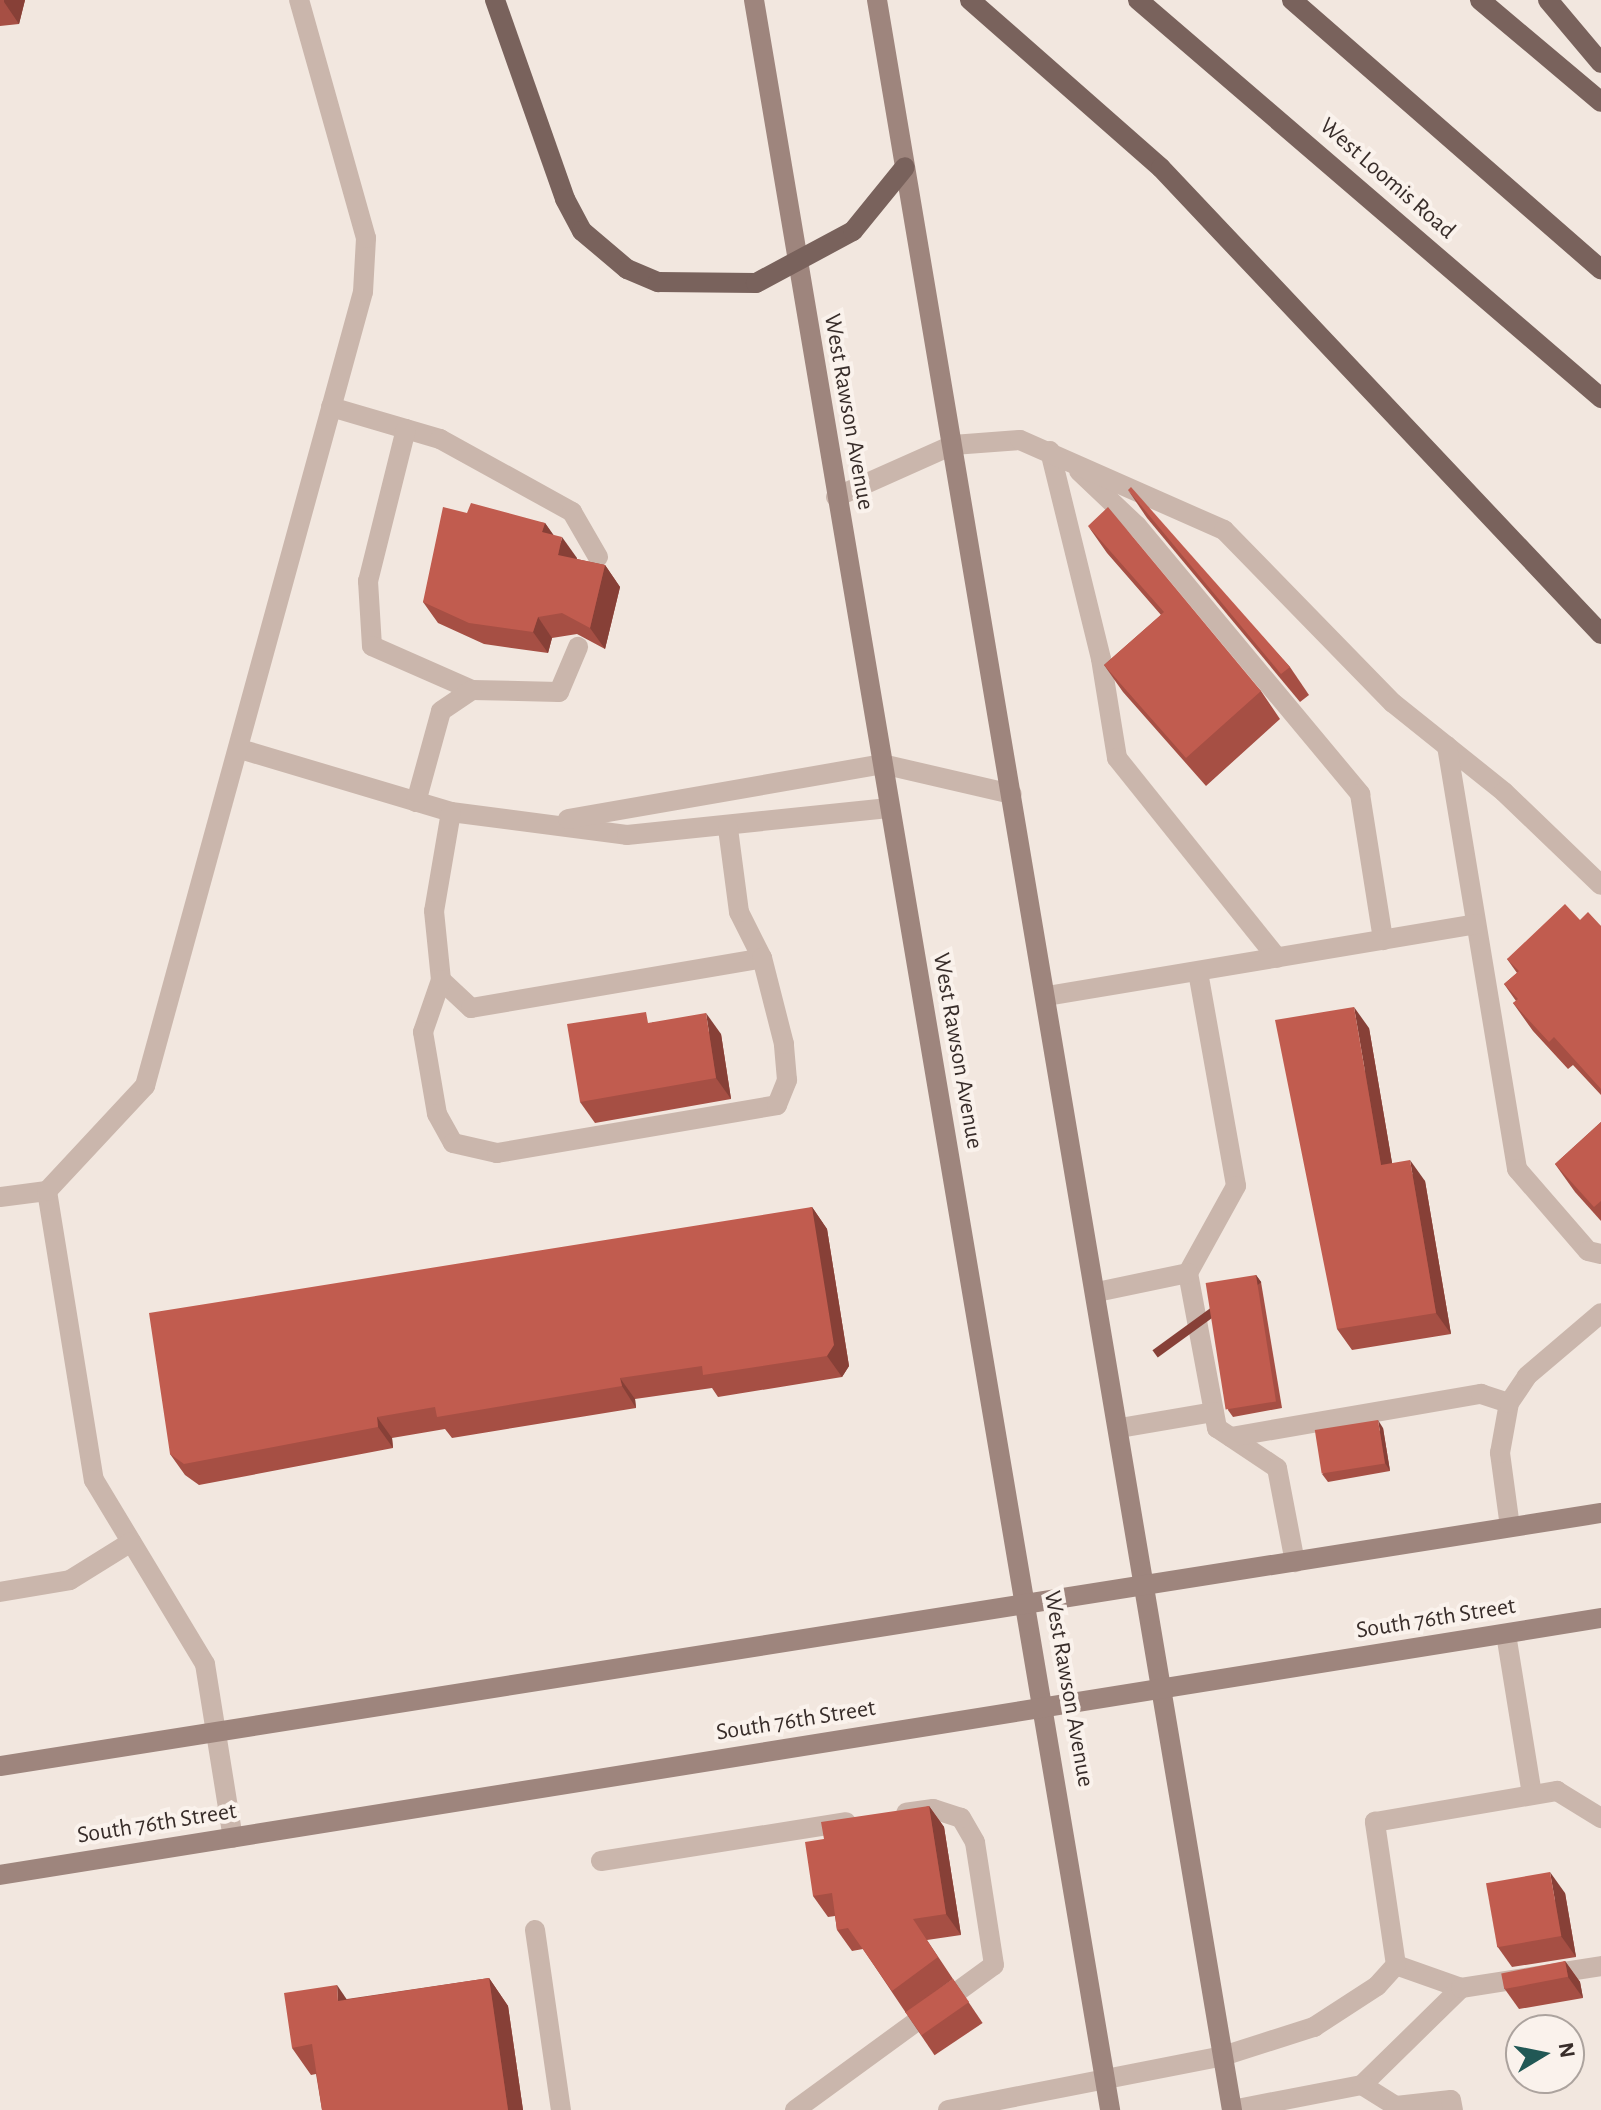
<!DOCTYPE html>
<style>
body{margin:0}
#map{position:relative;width:1601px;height:2110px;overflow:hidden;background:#f2e7df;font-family:"Alegreya Sans",sans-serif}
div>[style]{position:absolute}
.service>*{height:20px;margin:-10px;padding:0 10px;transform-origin:10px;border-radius:10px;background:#cab6ac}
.secondary>*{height:20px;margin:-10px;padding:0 10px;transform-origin:10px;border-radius:10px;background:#9e857d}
.primary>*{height:20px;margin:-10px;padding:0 10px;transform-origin:10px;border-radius:10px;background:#79625c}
.wall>*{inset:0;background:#a64f44;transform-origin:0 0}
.shaded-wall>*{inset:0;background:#874037;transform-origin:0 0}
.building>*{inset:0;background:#c15c4f;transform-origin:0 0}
span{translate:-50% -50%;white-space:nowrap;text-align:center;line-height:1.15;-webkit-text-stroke:8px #faf2ec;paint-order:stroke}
.street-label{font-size:24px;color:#382d2a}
.north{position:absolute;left:1505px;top:2014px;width:80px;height:80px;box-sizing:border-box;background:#faf2ec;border:2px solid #aca39e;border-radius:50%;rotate:80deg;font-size:22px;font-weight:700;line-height:32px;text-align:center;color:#382d2a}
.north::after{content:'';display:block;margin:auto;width:28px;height:36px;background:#215855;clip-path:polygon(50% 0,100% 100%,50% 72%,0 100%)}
</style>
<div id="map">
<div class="service">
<div style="left:331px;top:407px;width:114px;rotate:16.4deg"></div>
<div style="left:440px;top:439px;width:151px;rotate:28.9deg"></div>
<div style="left:572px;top:512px;width:52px;rotate:60deg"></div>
<div style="left:406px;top:429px;width:157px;rotate:104deg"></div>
<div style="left:368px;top:581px;width:65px;rotate:86.5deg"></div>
<div style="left:372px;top:646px;width:109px;rotate:23.7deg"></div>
<div style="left:472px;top:690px;width:87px;rotate:1.3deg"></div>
<div style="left:559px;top:692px;width:49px;rotate:-67.1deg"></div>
<div style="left:1050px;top:451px;width:214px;rotate:76.2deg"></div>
<div style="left:1101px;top:659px;width:100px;rotate:80.8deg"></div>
<div style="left:1117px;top:758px;width:256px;rotate:51.3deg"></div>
<div style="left:1079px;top:471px;width:80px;rotate:43.5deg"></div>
<div style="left:1137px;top:526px;width:349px;rotate:50.2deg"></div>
<div style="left:1360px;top:794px;width:148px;rotate:81deg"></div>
<div style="left:836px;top:497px;width:128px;rotate:-24deg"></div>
<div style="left:953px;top:445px;width:67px;rotate:-4.3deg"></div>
<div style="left:1020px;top:440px;width:223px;rotate:23.8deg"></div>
<div style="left:1224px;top:530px;width:242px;rotate:45.7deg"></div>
<div style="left:1393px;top:703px;width:142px;rotate:38.7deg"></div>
<div style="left:1504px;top:792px;width:134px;rotate:43.8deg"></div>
<div style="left:1447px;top:746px;width:429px;rotate:80.6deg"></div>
<div style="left:1517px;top:1169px;width:108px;rotate:49.1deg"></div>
<div style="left:1588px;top:1251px;width:13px;rotate:13deg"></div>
<div style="left:240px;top:749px;width:220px;rotate:16.6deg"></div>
<div style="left:451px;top:812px;width:177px;rotate:7.4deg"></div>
<div style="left:627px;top:835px;width:263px;rotate:-5.9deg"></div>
<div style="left:416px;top:802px;width:94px;rotate:-74.6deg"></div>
<div style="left:441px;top:711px;width:37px;rotate:-34deg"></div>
<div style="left:451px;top:812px;width:100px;rotate:99.7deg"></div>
<div style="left:434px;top:911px;width:69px;rotate:84.2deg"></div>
<div style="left:441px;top:980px;width:41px;rotate:43deg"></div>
<div style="left:471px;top:1008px;width:295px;rotate:-9.7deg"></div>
<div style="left:762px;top:958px;width:51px;rotate:-116.6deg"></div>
<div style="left:739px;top:912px;width:85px;rotate:-97.5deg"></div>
<div style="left:568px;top:819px;width:319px;rotate:-9.9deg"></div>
<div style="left:882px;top:764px;width:133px;rotate:13deg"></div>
<div style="left:1198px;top:972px;width:217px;rotate:79.9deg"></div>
<div style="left:1236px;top:1186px;width:99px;rotate:118.9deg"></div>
<div style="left:1188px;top:1273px;width:158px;rotate:79.4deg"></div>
<div style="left:1217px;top:1428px;width:72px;rotate:33.7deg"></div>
<div style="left:1277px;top:1468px;width:96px;rotate:79.2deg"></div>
<div style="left:441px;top:980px;width:55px;rotate:109.1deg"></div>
<div style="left:423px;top:1032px;width:83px;rotate:80.3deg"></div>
<div style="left:437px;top:1114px;width:33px;rotate:61deg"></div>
<div style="left:453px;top:1143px;width:45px;rotate:12.8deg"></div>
<div style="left:497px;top:1153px;width:284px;rotate:-9.7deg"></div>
<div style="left:777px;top:1105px;width:27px;rotate:-68deg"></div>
<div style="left:787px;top:1080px;width:36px;rotate:-95deg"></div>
<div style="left:784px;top:1044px;width:89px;rotate:-104.3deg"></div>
<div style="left:1047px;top:996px;width:435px;rotate:-9.5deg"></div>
<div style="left:47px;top:1191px;width:293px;rotate:80.8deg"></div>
<div style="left:94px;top:1480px;width:215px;rotate:58.9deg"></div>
<div style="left:205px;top:1664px;width:176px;rotate:80.9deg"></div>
<div style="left:0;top:1197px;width:47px;rotate:-7.3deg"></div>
<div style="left:47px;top:1191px;width:144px;rotate:-47deg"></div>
<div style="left:145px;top:1086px;width:823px;rotate:-74.65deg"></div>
<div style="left:363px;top:292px;width:54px;rotate:-86.8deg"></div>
<div style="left:366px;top:238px;width:247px;rotate:-105.7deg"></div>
<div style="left:1097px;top:1292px;width:93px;rotate:-11.8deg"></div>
<div style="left:1120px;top:1428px;width:95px;rotate:-9.7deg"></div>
<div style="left:1231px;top:1437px;width:254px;rotate:-9.8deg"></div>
<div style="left:1481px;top:1394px;width:29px;rotate:18deg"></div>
<div style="left:1510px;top:1527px;width:75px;rotate:-97.7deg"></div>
<div style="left:1500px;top:1453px;width:51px;rotate:-79.8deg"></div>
<div style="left:1509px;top:1403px;width:32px;rotate:-56deg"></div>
<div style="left:1527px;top:1376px;width:97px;rotate:-40.4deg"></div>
<div style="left:0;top:1592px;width:71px;rotate:-9.7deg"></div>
<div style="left:70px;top:1580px;width:72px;rotate:-31.9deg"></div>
<div style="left:1506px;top:1634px;width:163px;rotate:80.8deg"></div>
<div style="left:601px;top:1861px;width:248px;rotate:-9deg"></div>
<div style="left:535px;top:1930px;width:182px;rotate:81.8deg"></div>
<div style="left:1396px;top:1965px;width:69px;rotate:19.5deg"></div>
<div style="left:1362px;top:2085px;width:139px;rotate:-44.4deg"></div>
<div style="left:1461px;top:1988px;width:142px;rotate:-8.9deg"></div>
<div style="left:795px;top:2110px;width:246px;rotate:-36.1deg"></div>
<div style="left:994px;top:1965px;width:124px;rotate:-98.8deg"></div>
<div style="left:975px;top:1842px;width:28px;rotate:-120deg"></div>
<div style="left:961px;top:1818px;width:29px;rotate:-162deg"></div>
<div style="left:933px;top:1809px;width:27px;rotate:172deg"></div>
<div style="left:948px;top:2110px;width:280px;rotate:-11.1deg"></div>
<div style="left:1223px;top:2056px;width:96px;rotate:-17.7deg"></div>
<div style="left:1314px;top:2027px;width:75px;rotate:-33.1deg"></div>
<div style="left:1377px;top:1986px;width:28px;rotate:-48deg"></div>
<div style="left:1396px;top:1965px;width:145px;rotate:-98.4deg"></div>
<div style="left:1375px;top:1822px;width:185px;rotate:-9.7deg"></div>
<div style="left:1557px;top:1791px;width:52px;rotate:31.5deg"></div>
<div style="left:1232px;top:2110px;width:132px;rotate:-10.9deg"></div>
<div style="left:1362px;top:2085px;width:40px;rotate:32deg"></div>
<div style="left:1396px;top:2106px;width:55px;rotate:-6.2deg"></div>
<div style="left:1451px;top:2100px;width:10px;rotate:79deg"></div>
</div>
<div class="secondary">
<div style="left:754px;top:0;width:2140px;rotate:80.42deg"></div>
<div style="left:877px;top:0;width:2140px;rotate:80.45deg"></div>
<div style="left:0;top:1766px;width:1621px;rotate:-8.98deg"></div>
<div style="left:0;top:1875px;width:1621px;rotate:-9.12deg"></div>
</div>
<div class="primary">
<div style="left:495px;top:0;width:211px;rotate:70.6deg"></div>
<div style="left:565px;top:199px;width:36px;rotate:62deg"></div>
<div style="left:582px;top:231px;width:59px;rotate:40.2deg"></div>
<div style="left:627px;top:269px;width:34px;rotate:23deg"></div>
<div style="left:658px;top:282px;width:98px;rotate:0.6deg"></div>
<div style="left:756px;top:283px;width:110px;rotate:-28.2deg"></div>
<div style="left:853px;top:231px;width:82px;rotate:-50.9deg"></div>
<div style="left:970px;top:0;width:254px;rotate:41.3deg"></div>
<div style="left:1161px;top:168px;width:641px;rotate:46.64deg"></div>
<div style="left:1138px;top:0;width:611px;rotate:40.68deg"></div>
<div style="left:1292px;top:0;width:410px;rotate:41.1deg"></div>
<div style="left:1480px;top:0;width:158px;rotate:40.1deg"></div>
<div style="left:1548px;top:0;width:82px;rotate:49.9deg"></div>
</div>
<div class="wall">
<div style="clip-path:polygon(0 0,25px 0,19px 24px,0 26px)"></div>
<div style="clip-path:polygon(1128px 490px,1290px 667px,1309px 695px,1300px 702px,1147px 518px)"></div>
<div style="clip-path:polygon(467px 513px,545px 523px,553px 535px,577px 559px,605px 565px,620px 587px,605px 649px,577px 634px,552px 638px,548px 653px,484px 644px,438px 623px,423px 602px)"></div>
<div style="clip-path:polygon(1088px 526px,1261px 691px,1280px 719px,1206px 786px,1123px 692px,1104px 665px,1161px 615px,1107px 553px)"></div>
<div style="clip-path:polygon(1580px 920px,1601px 926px,1601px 1095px,1573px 1065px,1568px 1069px,1533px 1031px,1513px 1003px,1516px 1001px,1504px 984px,1517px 973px,1507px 959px)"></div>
<div style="clip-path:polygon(653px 1022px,721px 1034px,731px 1099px,595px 1123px,580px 1102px)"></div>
<div style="clip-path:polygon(1369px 1028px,1392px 1163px,1425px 1181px,1451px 1334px,1352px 1350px,1337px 1329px)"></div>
<div style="clip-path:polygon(1601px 1122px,1601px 1221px,1575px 1192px,1555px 1164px)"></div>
<div style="clip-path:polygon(812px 1207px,827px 1229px,849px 1366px,842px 1377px,718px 1397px,712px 1388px,635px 1399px,636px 1408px,452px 1438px,445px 1429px,392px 1438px,393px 1448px,199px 1485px,185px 1475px,170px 1454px)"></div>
<div style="clip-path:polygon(1256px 1275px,1261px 1282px,1282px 1408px,1233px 1417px,1228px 1410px)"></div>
<div style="clip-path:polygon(1383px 1428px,1390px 1471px,1328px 1482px,1322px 1474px)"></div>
<div style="clip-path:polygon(929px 1806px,944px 1827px,961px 1935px,927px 1940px,953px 1979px,906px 2013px,863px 1949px,852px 1951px,837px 1930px,835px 1916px,828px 1917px,813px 1896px,824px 1839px)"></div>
<div style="clip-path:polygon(1565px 1893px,1576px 1957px,1512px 1967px,1497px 1946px)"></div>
<div style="clip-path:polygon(1565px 1961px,1580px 1982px,1583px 1998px,1519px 2009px,1504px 1988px)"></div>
<div style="clip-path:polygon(489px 1978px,508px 2006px,523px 2110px,322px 2110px,316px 2074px,311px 2075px,292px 2048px,347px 1999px)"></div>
<div style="left:953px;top:1979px;width:53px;height:58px;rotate:56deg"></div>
</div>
<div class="shaded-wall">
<div style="clip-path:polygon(4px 0,25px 0,19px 24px,4px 2px)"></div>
<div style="clip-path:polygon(545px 523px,560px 544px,542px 532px)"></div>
<div style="clip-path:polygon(562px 537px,577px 558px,573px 576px,558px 555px)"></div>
<div style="clip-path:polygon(605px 565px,620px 587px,605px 649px,590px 628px)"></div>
<div style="clip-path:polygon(538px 617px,552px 638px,548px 653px,533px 632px)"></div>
<div style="clip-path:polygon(1354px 1007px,1369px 1028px,1396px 1186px,1381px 1165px)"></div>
<div style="clip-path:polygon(706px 1013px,721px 1034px,731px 1099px,716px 1078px)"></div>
<div style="clip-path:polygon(1410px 1160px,1425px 1181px,1451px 1334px,1436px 1313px)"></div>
<div style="clip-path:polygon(812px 1207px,827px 1229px,849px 1366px,842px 1377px,827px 1356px)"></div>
<div style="left:1256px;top:1275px;width:9px;height:128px;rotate:54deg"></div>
<div style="clip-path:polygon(620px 1378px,635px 1399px,636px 1408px,622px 1386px)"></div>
<div style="clip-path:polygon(377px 1417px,392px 1438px,393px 1448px,378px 1427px)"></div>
<div style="clip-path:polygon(1378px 1420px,1383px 1428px,1390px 1471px,1385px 1463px)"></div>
<div style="clip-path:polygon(929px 1806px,944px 1827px,961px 1935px,946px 1914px)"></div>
<div style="clip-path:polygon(1550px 1872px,1565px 1893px,1576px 1957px,1561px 1936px)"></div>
<div style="clip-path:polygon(1565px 1961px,1580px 1982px,1583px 1998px,1568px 1977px)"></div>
<div style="clip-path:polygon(489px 1978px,508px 2006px,523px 2110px,508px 2110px)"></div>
<div style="clip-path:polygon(337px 1985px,356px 2013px,338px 2001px)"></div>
</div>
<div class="building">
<div style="clip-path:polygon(1131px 487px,1290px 667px,1281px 674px,1128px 490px)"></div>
<div style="clip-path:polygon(471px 503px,545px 523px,542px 532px,562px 537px,558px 555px,605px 565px,590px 628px,562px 613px,538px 617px,533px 632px,469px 623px,423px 602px,443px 507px,467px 513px)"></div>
<div style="clip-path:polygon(1108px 507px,1261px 691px,1186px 758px,1104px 665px,1164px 612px,1088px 526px)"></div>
<div style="clip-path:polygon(1565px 904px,1580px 920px,1588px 912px,1601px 926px,1601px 1089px,1554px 1037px,1549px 1042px,1513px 1003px,1518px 999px,1504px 984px,1519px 971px,1507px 959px)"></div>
<div style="clip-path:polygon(1354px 1007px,1381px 1165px,1410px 1160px,1436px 1313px,1337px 1329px,1275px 1020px)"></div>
<div style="clip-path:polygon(646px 1012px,648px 1023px,706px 1013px,716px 1078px,580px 1102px,567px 1024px)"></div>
<div style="clip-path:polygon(1601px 1122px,1601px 1201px,1594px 1207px,1555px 1164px)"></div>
<div style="clip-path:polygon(812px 1207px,834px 1345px,827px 1356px,703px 1375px,702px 1366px,620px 1378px,622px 1386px,437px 1417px,435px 1407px,377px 1417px,378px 1427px,184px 1464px,170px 1454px,149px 1313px)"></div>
<div style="left:1256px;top:1275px;width:128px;height:51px;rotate:81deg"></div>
<div style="left:1378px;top:1420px;width:44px;height:64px;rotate:81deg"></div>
<div style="clip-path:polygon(929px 1806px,946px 1914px,913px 1919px,938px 1957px,892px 1991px,848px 1928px,837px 1930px,832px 1893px,813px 1896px,805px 1842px,824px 1839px,821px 1822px)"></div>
<div style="left:1550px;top:1872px;width:65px;height:65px;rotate:80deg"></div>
<div style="left:1565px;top:1961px;width:16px;height:65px;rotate:79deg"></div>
<div style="clip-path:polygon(489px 1978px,508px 2110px,322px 2110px,312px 2044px,292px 2048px,284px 1993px,337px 1985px,338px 2001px)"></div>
<div style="left:953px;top:1979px;width:28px;height:58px;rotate:55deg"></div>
</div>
<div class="street-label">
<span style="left:1387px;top:179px;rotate:41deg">West Loomis Road</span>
<span style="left:848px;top:412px;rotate:80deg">West Rawson Avenue</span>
<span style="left:957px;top:1051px;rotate:80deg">West Rawson Avenue</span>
<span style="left:1436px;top:1619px;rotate:-9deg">South 76th Street</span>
<span style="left:1068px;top:1689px;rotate:80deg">West Rawson Avenue</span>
<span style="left:796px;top:1721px;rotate:-9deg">South 76th Street</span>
<span style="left:157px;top:1824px;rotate:-9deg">South 76th Street</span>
</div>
<div class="north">N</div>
</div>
